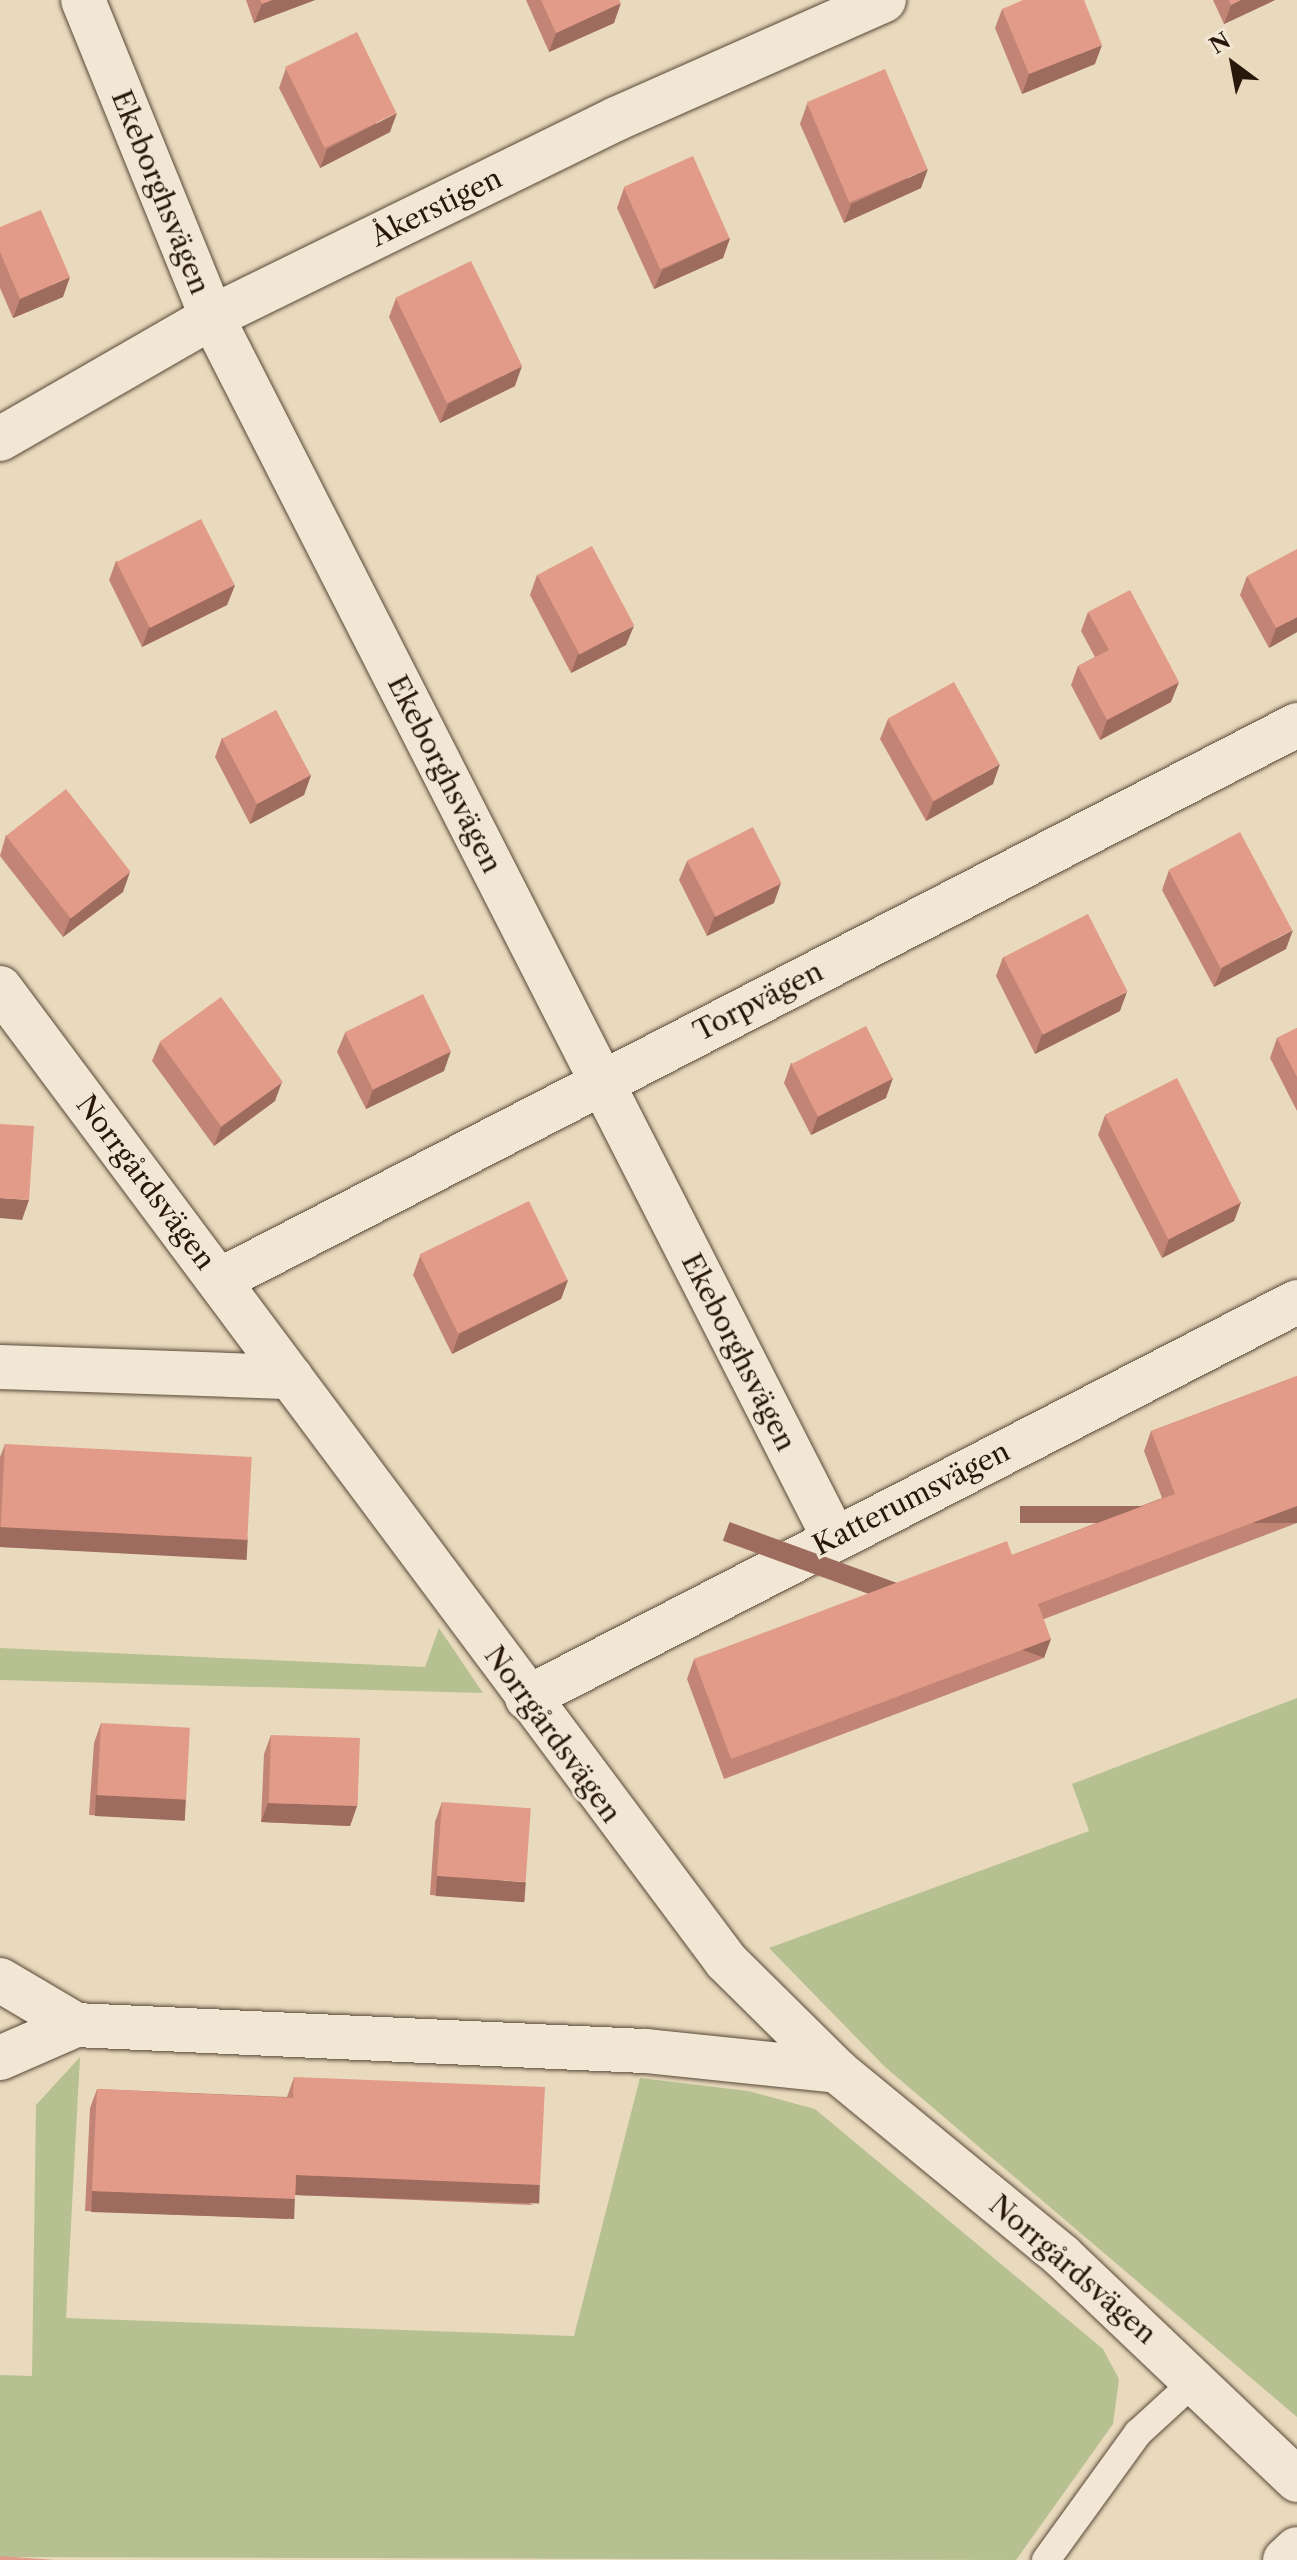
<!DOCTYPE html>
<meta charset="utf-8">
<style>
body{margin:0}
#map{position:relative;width:1297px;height:2560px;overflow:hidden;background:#e9dabd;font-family:"Libre Caslon Text",serif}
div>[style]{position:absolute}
.green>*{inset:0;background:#b6c091}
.roads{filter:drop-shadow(0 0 2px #584838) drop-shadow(0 0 2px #584838)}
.lane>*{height:28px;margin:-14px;padding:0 14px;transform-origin:14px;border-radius:14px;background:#f1e7d4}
.street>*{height:44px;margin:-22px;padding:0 22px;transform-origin:22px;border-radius:22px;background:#f1e7d4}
.secondary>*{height:44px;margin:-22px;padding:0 22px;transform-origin:22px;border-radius:22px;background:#f1e7d4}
.wall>*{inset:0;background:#c28575}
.shaded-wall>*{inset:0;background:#9e6c5f;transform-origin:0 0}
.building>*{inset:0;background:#e19b88;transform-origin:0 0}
span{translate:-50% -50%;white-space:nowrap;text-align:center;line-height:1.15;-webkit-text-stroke:6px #f1e7d4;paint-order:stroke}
.street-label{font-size:28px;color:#28180c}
.north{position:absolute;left:1193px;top:24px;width:80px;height:80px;-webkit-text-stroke:6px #f1e7d4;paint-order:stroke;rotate:328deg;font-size:22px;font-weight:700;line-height:32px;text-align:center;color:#28180c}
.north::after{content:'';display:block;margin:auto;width:28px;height:36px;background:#28180c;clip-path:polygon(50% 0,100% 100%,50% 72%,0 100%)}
</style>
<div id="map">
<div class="green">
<div style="clip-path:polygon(439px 1628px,483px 1693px,0 1680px,0 1648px,425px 1667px)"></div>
<div style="clip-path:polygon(1297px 1698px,1297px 2417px,885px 2067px,769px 1948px,1089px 1831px,1072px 1784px)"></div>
<div style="clip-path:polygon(80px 2057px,66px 2318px,574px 2336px,640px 2078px,748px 2091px,815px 2109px,1103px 2349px,1119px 2379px,1113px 2424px,1016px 2560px,0 2557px,0 2375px,32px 2376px,36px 2105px)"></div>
</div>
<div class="roads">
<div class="lane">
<div style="left:1046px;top:2560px;width:157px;rotate:-54.1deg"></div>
<div style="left:1138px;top:2433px;width:80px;rotate:-42.5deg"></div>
</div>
<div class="street">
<div style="left:83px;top:0;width:342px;rotate:67.9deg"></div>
<div style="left:212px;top:317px;width:1368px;rotate:63deg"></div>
<div style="left:0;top:439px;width:245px;rotate:-29.9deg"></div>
<div style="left:212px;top:317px;width:450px;rotate:-26.1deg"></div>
<div style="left:616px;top:119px;width:293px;rotate:-23.9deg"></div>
<div style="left:0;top:988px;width:1214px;rotate:53.27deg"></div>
<div style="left:726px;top:1961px;width:156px;rotate:44.7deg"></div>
<div style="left:837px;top:2071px;width:291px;rotate:39.4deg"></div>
<div style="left:1062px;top:2256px;width:325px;rotate:43.6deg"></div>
<div style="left:220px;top:1280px;width:1212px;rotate:-27.26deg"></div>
<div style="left:0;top:1367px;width:291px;rotate:2deg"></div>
<div style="left:527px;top:1698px;width:866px;rotate:-27.22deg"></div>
<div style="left:0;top:1980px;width:88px;rotate:30.6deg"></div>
<div style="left:0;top:2058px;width:83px;rotate:-23.5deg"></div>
<div style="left:76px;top:2025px;width:570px;rotate:2.62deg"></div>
<div style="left:645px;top:2051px;width:193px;rotate:5.9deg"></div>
</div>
<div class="secondary">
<div style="left:1285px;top:2560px;width:16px;rotate:-43deg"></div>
</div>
</div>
<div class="wall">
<div style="clip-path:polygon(246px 0,315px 0,254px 23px)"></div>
<div style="clip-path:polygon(526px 0,619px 0,614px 23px,549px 52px)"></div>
<div style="clip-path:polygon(1213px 0,1275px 0,1224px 24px)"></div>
<div style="clip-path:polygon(1002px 9px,1095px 64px,1022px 94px,995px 28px)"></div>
<div style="clip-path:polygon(286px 68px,390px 132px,320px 168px,279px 88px)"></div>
<div style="clip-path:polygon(807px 104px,921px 188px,844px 223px,800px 124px)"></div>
<div style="clip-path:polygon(624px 188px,730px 238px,723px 258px,654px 289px,617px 208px)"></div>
<div style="clip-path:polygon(0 227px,63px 297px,13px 318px,0 288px)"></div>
<div style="clip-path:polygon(396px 298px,515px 386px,440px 423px,389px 317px)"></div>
<div style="clip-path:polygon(116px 561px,235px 585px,227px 605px,142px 647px,109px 580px)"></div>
<div style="clip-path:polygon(537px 575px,626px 645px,571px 673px,530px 595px)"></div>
<div style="clip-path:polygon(1247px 576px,1297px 632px,1269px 648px,1240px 595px)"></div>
<div style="clip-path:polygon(1088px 612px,1171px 702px,1100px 740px,1071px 685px,1078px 666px,1095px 657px,1081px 631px)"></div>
<div style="clip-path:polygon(888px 719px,993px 784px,926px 821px,880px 739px)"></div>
<div style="clip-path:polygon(222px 738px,311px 775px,304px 795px,250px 824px,215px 757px)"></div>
<div style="clip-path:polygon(6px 835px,123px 892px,63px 937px,0 856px)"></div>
<div style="clip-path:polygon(687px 861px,774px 903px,707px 936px,679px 880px)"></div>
<div style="clip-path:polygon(1169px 870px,1286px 949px,1214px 987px,1162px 890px)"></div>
<div style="clip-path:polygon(1003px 957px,1120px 1011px,1035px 1054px,996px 976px)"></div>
<div style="clip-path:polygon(1297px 1028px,1297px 1111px,1270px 1058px,1277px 1038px)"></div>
<div style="clip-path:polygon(345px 1033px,444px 1071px,366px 1109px,337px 1052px)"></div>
<div style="clip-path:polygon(160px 1042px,275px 1101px,214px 1146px,152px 1061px)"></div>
<div style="clip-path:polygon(791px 1063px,886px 1098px,811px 1135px,784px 1083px)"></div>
<div style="clip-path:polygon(1105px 1115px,1241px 1202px,1234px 1221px,1162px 1258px,1098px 1135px)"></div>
<div style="clip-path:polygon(420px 1256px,568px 1280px,561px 1299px,452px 1354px,413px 1275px)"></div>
<div style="clip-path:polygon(1297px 1376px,1297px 1523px,1044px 1619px,1044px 1658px,724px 1779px,687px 1679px,694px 1659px,1012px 1555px,1162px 1498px,1144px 1451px,1151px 1431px)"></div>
<div style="clip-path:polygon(5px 1444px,248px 1538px,241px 1558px,0 1547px,0 1457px)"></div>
<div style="clip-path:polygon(101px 1723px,186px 1799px,179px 1819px,89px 1815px,94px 1743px)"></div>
<div style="clip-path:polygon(271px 1735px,357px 1806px,350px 1826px,261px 1822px,264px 1754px)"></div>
<div style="clip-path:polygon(442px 1802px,519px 1901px,430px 1895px,435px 1822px)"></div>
<div style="clip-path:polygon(294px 2077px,533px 2205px,295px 2195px,295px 2199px,288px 2219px,85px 2211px,90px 2108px,97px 2089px,287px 2097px)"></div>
</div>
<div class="shaded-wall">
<div style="clip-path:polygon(272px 0,315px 0,254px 23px,262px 4px)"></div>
<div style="clip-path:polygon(1241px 0,1275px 0,1224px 24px,1231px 5px)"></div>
<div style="clip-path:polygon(621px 3px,614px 23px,549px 52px,556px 33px)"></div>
<div style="clip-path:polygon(1102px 45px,1095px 64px,1022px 94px,1029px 74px)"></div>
<div style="clip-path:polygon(397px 113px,390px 132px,320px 168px,327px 149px)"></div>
<div style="clip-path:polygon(928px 169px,921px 188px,844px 223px,851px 204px)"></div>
<div style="clip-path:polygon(730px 238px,723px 258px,654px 289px,662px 270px)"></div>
<div style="clip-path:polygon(70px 277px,63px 297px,13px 318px,20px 299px)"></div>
<div style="clip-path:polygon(522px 366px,515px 386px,440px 423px,448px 404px)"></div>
<div style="clip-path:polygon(235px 585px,227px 605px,142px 647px,149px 627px)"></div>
<div style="clip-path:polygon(1297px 617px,1297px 632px,1269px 648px,1276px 628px)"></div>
<div style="clip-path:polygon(634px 626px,626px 645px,571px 673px,578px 654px)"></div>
<div style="clip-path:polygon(1179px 682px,1171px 702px,1100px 740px,1107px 720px)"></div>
<div style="clip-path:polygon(1000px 764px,993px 784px,926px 821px,933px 802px)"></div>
<div style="clip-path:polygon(311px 775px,304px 795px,250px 824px,257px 804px)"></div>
<div style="clip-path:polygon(130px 872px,123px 892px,63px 937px,70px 918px)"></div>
<div style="clip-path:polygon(781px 883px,774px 903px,707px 936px,714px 917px)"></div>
<div style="clip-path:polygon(1293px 930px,1286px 949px,1214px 987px,1222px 968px)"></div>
<div style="clip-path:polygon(1127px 992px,1120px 1011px,1035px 1054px,1042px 1034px)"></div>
<div style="clip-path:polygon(451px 1051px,444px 1071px,366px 1109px,373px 1089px)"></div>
<div style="clip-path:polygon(893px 1078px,886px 1098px,811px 1135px,818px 1116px)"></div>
<div style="clip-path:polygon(282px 1082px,275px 1101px,214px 1146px,221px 1127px)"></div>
<div style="clip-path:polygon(0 1198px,29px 1200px,22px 1220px,0 1218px)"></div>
<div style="clip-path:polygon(1241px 1202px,1234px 1221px,1162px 1258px,1169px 1239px)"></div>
<div style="clip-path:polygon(568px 1280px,561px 1299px,452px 1354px,459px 1334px)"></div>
<div style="left:1297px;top:1506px;width:17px;height:277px;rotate:90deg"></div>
<div style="left:0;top:1527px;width:248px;height:20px;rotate:3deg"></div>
<div style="left:1051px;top:1639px;width:20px;height:342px;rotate:110deg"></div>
<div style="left:96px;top:1795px;width:90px;height:21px;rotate:3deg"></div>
<div style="clip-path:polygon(268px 1803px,357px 1806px,350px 1826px,261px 1822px)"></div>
<div style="left:437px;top:1876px;width:89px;height:20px;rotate:4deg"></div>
<div style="left:296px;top:2175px;width:244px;height:20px;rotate:2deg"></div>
<div style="left:92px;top:2191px;width:203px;height:21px;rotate:2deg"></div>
</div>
<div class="building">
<div style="clip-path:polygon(260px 0,272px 0,262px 4px)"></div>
<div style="clip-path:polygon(541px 0,619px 0,621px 3px,556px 33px)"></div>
<div style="clip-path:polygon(1023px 0,1084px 0,1102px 45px,1029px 74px,1002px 9px)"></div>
<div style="clip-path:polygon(1229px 0,1241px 0,1231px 5px)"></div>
<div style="left:357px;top:32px;width:90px;height:80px;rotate:64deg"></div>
<div style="left:885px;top:69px;width:109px;height:85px;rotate:67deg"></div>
<div style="left:693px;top:156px;width:90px;height:76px;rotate:66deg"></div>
<div style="clip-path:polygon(41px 210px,70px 277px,20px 299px,0 252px,0 227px)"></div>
<div style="left:471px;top:261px;width:117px;height:84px;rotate:64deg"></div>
<div style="left:201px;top:519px;width:74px;height:95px;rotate:63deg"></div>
<div style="left:592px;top:546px;width:90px;height:62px;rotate:62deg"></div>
<div style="clip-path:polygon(1297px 549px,1297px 617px,1276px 628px,1247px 576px)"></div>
<div style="clip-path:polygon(1130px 590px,1179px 682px,1107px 720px,1078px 666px,1109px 650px,1088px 612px)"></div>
<div style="left:954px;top:682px;width:94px;height:76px;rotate:61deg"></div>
<div style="left:276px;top:710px;width:74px;height:61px;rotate:62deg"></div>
<div style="left:66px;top:789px;width:105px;height:76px;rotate:52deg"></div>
<div style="left:753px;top:827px;width:63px;height:74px;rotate:63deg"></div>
<div style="left:1240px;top:832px;width:111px;height:81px;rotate:62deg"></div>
<div style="left:1088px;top:914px;width:87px;height:95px;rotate:63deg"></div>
<div style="left:423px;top:994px;width:64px;height:87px;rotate:64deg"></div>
<div style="left:221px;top:997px;width:105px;height:76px;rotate:54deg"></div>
<div style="left:866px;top:1026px;width:59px;height:84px;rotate:63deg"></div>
<div style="clip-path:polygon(1297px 1028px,1297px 1077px,1277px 1038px)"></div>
<div style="left:1177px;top:1078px;width:140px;height:81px;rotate:63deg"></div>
<div style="clip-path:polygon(0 1124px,34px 1126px,29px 1200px,0 1198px)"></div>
<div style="left:529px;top:1201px;width:88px;height:122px;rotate:64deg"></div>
<div style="clip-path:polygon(1297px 1376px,1297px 1506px,1038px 1604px,1051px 1639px,731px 1759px,694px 1659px,1007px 1541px,1012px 1555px,1175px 1494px,1151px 1431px)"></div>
<div style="left:5px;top:1444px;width:247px;height:83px;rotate:3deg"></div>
<div style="left:101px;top:1723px;width:89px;height:72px;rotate:3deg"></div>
<div style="left:271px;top:1735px;width:89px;height:68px;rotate:2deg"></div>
<div style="left:442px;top:1802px;width:89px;height:74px;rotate:4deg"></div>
<div style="clip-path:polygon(294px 2077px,545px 2087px,540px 2185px,296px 2175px,295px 2199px,92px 2191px,97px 2089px,293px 2098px)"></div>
<div style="clip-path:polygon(0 2556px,55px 2560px,0 2560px)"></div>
</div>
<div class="street-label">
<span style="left:161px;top:192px;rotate:68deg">Ekeborghsvägen</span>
<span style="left:436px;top:207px;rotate:-26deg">Åkerstigen</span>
<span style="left:445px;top:774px;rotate:63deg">Ekeborghsvägen</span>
<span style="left:758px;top:1001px;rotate:-27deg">Torpvägen</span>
<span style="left:146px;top:1182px;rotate:53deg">Norrgårdsvägen</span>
<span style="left:739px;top:1352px;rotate:63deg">Ekeborghsvägen</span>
<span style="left:911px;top:1498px;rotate:-27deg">Katterumsvägen</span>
<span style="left:553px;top:1734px;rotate:54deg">Norrgårdsvägen</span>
<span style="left:1073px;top:2269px;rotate:41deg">Norrgårdsvägen</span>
</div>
<div class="north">N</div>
</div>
